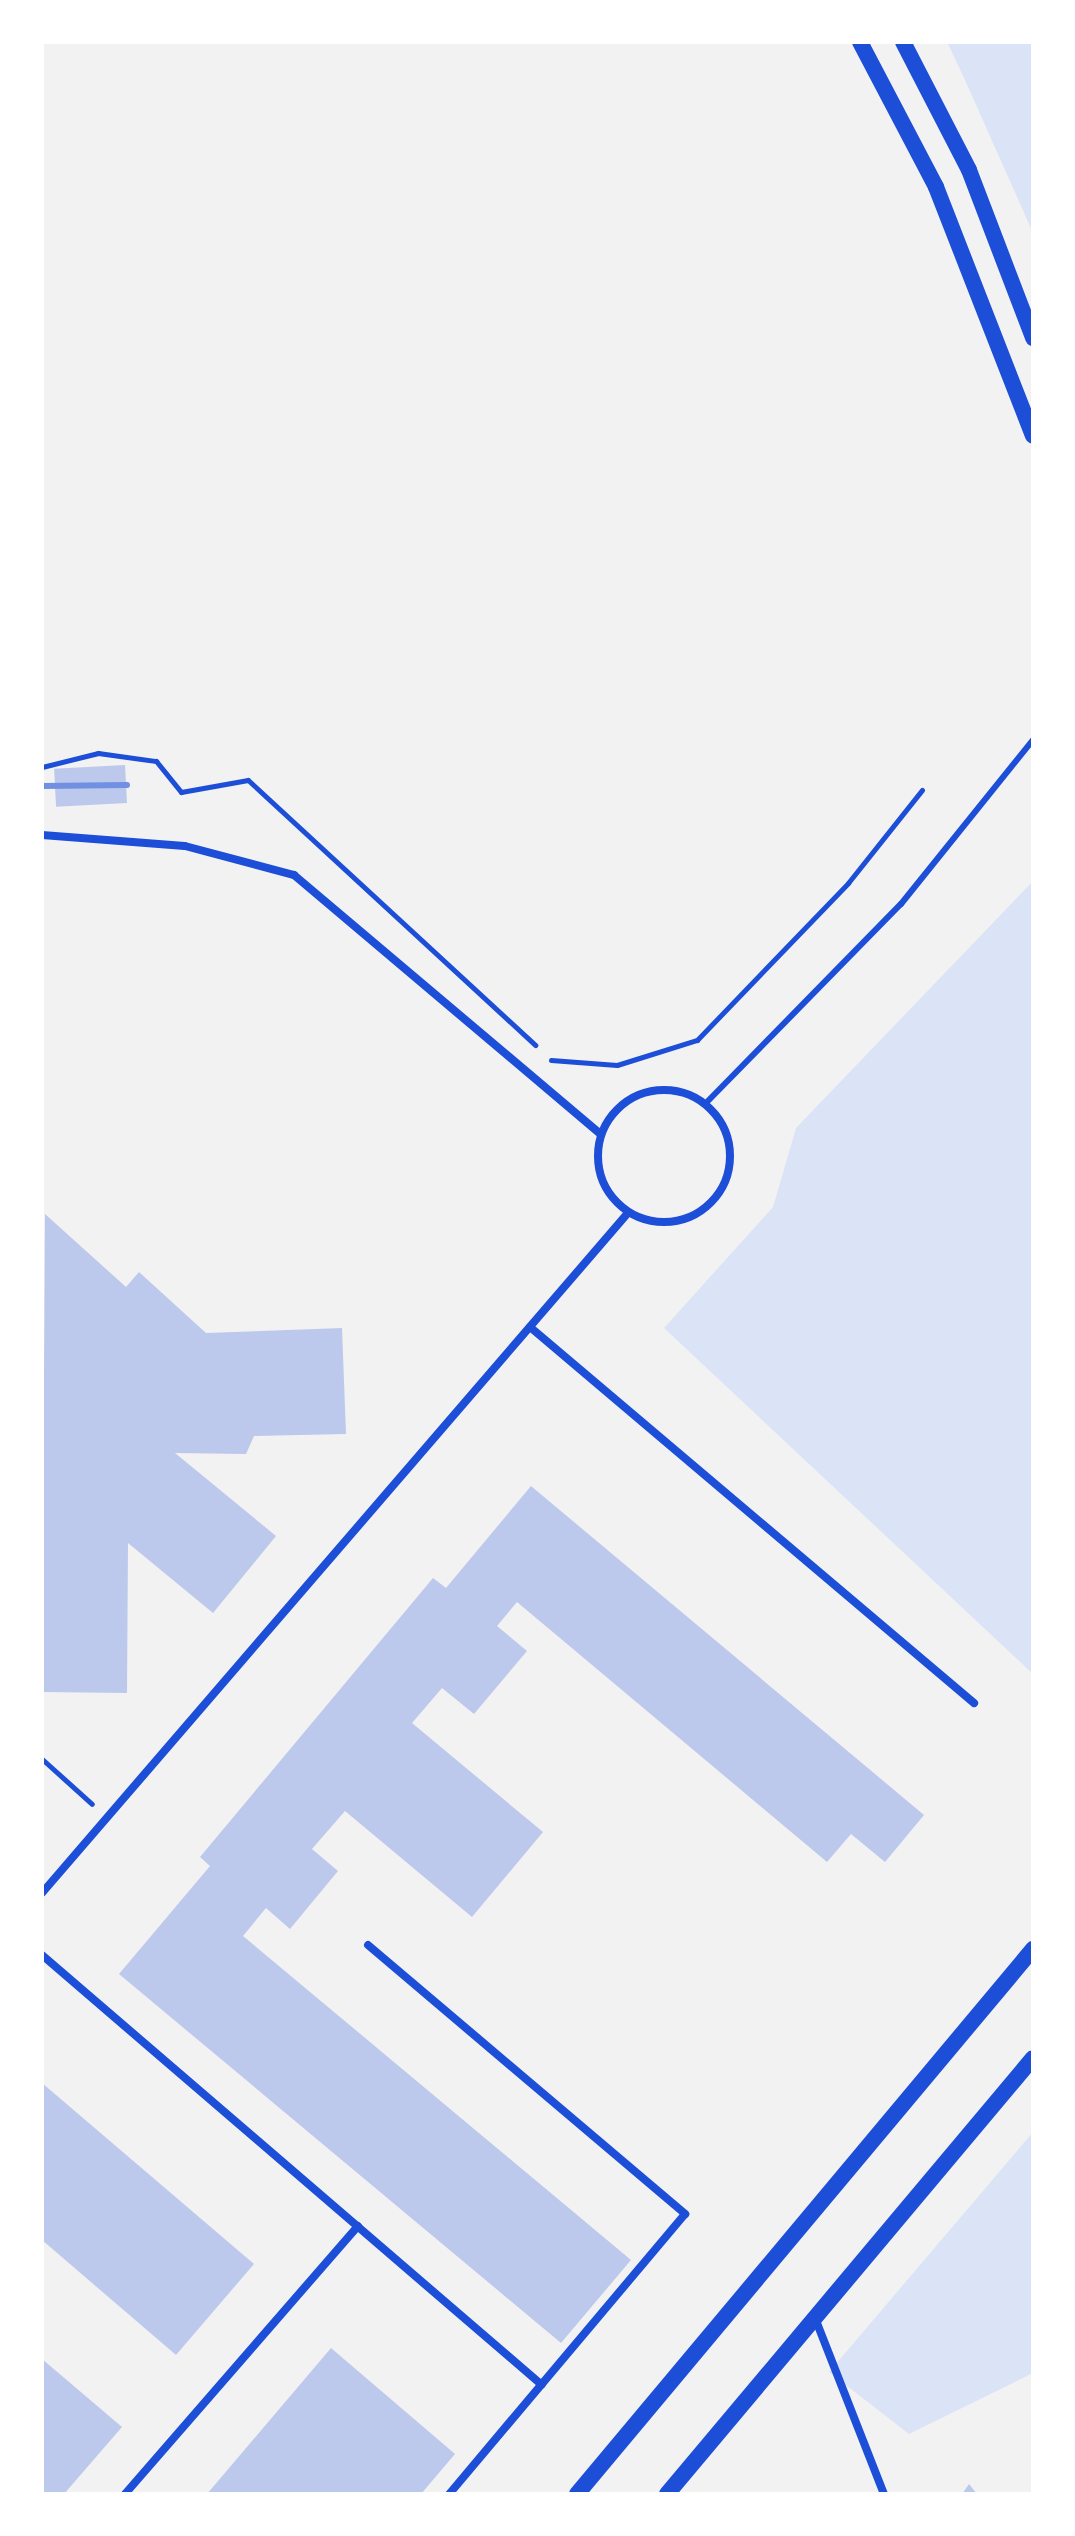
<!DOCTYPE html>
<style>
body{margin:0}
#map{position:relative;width:1075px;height:2536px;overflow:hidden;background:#f2f2f2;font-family:Arial,sans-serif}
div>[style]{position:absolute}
.green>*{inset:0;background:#dbe4f7}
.building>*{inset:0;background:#bdc9ec;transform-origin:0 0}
.path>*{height:5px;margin:-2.5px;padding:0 2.5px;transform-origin:2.5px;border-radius:2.5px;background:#1d4ed8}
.service>*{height:6px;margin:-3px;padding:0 3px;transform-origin:3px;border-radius:3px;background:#1d4ed8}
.minor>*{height:8px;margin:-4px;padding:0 4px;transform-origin:4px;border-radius:4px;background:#1d4ed8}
.minor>.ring{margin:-4px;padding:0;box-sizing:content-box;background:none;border:8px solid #1d4ed8;border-radius:50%}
.secondary>*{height:16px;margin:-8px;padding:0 8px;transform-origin:8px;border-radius:8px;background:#1d4ed8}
.rail>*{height:6px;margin:-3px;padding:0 3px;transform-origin:3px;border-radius:3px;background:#7290e2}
span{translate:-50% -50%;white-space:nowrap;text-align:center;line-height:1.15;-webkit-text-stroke:8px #fff;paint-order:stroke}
.frame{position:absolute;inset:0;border:44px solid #fff;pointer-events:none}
</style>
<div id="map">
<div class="green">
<div style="clip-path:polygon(947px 42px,1033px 42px,1033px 233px,964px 78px)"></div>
<div style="clip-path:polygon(1033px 881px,1033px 1674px,664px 1328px,773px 1207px,796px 1128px)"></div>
<div style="clip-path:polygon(1033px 2132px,1033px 2373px,909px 2434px,829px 2372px)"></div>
</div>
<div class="building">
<div style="left:125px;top:765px;width:38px;height:71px;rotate:87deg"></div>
<div style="clip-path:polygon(45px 1214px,126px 1287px,139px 1272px,206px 1333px,342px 1328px,346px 1434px,254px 1436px,246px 1454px,175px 1453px,276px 1536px,213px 1613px,128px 1543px,127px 1693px,42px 1692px)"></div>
<div style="clip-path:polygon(531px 1486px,924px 1815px,885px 1862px,851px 1834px,827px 1862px,517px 1602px,497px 1626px,527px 1651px,474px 1714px,442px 1688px,412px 1723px,543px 1832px,472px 1917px,345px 1811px,312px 1849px,338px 1871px,290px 1929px,266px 1908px,243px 1936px,631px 2260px,561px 2343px,119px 1974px,210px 1866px,200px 1857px,433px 1578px,446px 1588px)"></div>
<div style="clip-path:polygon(42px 2083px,254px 2264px,176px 2355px,42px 2240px)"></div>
<div style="clip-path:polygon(331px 2348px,455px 2454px,421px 2494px,207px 2494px)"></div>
<div style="clip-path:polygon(42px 2359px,122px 2427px,64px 2494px,42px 2494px)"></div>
<div style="clip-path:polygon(969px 2484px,977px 2494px,962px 2494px)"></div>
</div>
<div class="path">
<div style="left:42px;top:767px;width:58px;rotate:-14deg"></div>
<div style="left:98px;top:753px;width:59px;rotate:7.9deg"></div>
<div style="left:156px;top:761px;width:40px;rotate:51deg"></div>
<div style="left:181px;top:792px;width:68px;rotate:-10.2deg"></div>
<div style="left:248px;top:780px;width:391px;rotate:42.7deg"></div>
<div style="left:551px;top:1060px;width:66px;rotate:4.3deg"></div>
<div style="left:617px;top:1065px;width:84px;rotate:-17.4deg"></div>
<div style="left:697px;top:1040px;width:218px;rotate:-46.1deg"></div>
<div style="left:848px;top:883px;width:119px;rotate:-51.5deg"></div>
<div style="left:42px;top:1759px;width:67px;rotate:42deg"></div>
</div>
<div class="service">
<div style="left:705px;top:1104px;width:280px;rotate:-45.6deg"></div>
<div style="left:901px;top:904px;width:211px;rotate:-51.2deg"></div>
</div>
<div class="minor">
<div style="left:42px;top:835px;width:143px;rotate:4.4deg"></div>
<div style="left:185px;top:846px;width:113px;rotate:14.9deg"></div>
<div style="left:294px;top:875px;width:401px;rotate:40.2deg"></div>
<div class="ring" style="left:598px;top:1090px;width:124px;height:124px"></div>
<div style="left:530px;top:1327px;width:582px;rotate:40.26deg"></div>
<div style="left:42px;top:1893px;width:898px;rotate:-49.25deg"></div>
<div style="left:368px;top:1945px;width:416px;rotate:40.3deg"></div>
<div style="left:685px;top:2214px;width:366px;rotate:130.1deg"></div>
<div style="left:42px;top:1955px;width:659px;rotate:40.7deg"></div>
<div style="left:815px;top:2318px;width:189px;rotate:68.6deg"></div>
<div style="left:125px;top:2494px;width:355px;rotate:-49deg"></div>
</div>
<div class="secondary">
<div style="left:860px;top:42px;width:164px;rotate:62.3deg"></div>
<div style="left:936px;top:187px;width:267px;rotate:68.7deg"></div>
<div style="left:903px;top:42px;width:144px;rotate:62.7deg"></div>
<div style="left:969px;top:170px;width:180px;rotate:69.1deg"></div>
<div style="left:577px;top:2494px;width:711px;rotate:-50.08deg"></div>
<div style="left:667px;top:2494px;width:569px;rotate:-49.99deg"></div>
</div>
<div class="rail">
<div style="left:42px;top:786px;width:85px;rotate:-0.7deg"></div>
</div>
<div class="frame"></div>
</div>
